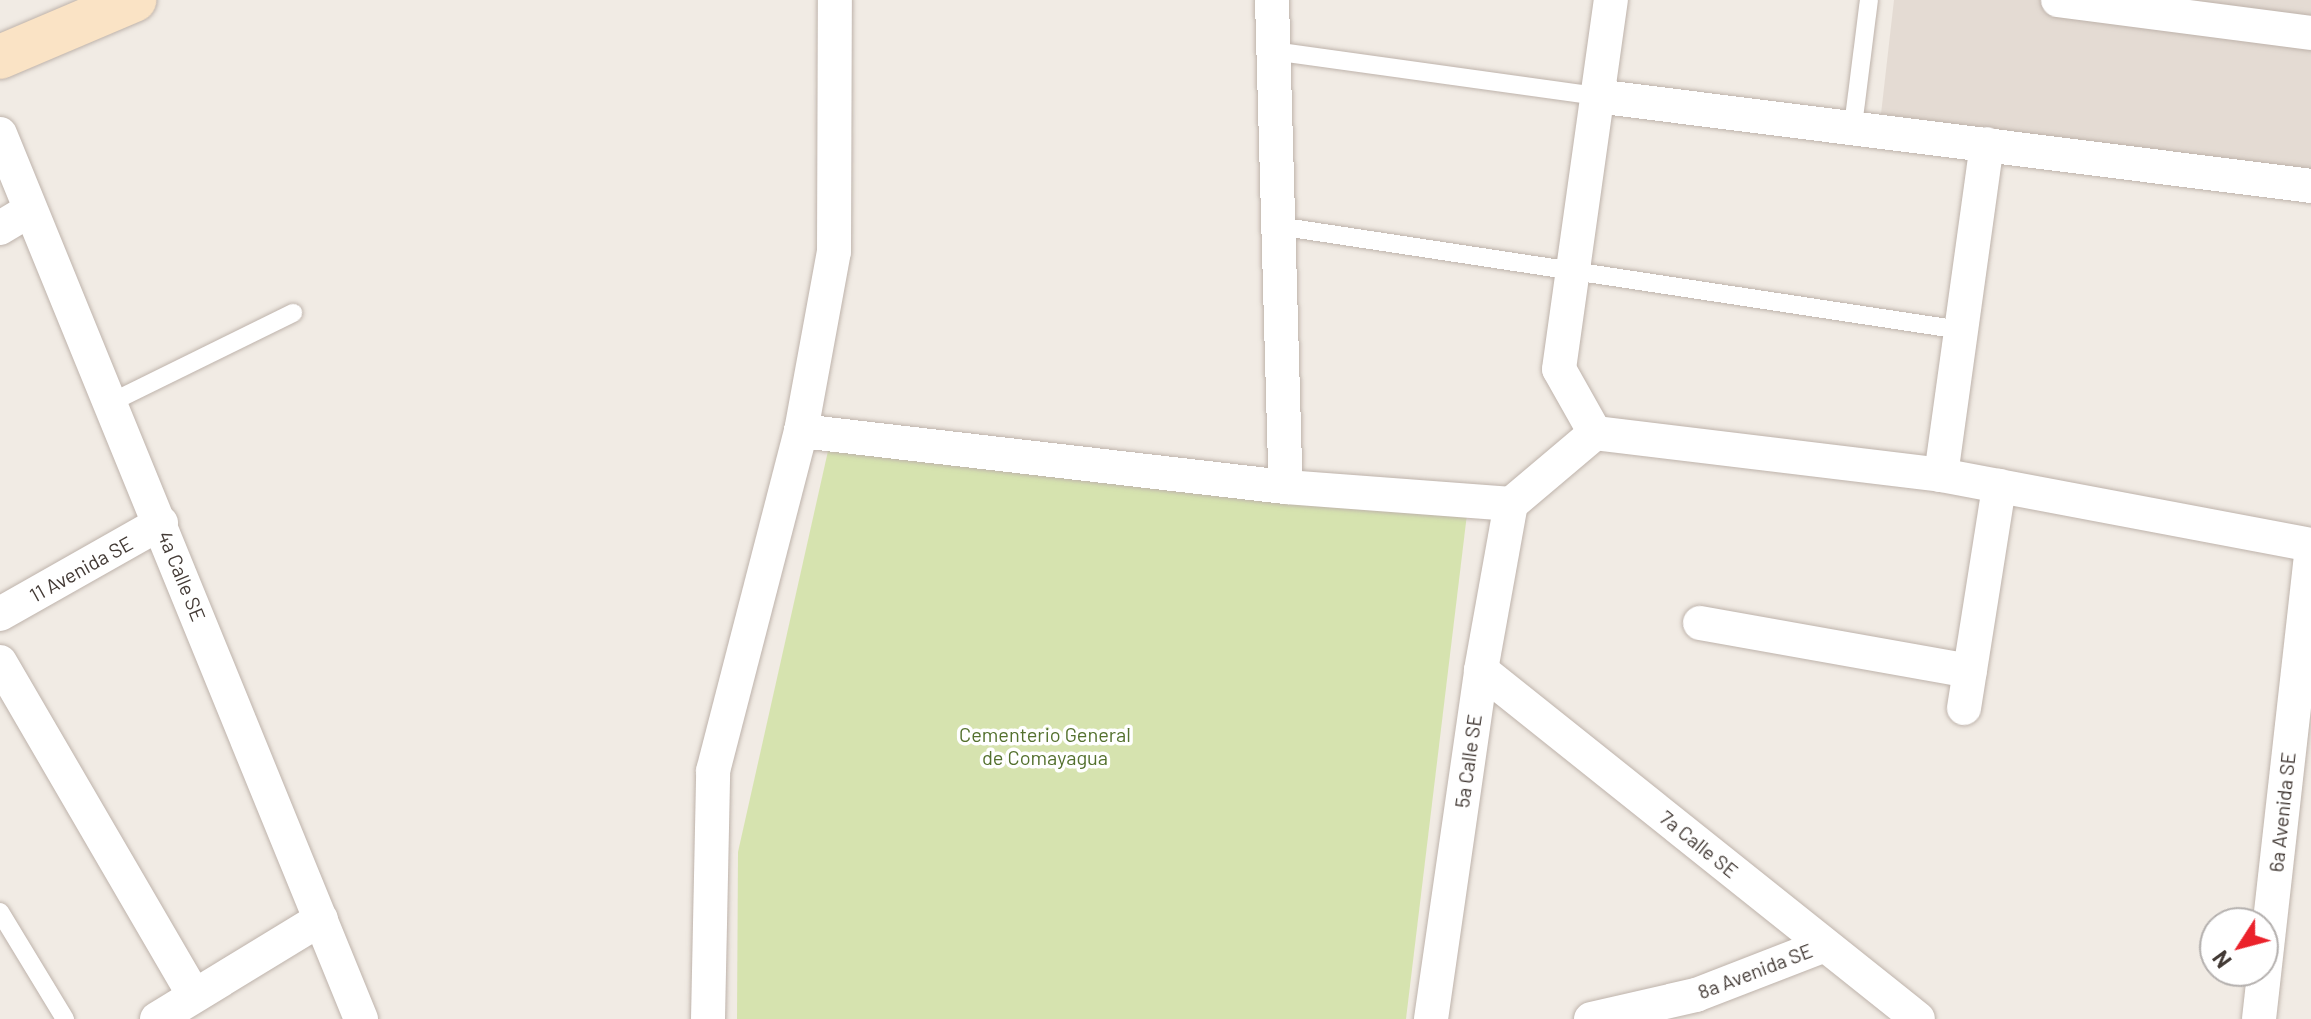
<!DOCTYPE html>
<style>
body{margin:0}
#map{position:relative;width:2311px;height:1019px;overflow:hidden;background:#f1ebe4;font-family:Barlow,sans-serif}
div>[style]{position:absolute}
.residential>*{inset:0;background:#e4dbd3}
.green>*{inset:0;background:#d6e3af}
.roads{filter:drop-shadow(0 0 2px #beb3ab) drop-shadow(0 0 2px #beb3ab)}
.lane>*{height:18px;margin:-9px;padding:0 9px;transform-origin:9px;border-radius:9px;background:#fff}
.street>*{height:34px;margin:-17px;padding:0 17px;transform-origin:17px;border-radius:17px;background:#fff}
.secondary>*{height:44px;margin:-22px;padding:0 22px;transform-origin:22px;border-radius:22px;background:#fae3c5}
span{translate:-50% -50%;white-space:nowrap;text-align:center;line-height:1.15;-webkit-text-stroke:7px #fff;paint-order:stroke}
.street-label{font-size:20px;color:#433a35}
.park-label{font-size:20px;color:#53702d}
.north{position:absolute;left:2199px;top:907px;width:80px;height:80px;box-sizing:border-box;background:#fff;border:2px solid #b4b0ae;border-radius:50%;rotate:234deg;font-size:22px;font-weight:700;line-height:32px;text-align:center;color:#433a35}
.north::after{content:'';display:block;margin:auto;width:28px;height:36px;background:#eb222b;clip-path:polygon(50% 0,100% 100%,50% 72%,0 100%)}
</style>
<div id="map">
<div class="residential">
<div style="clip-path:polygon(1894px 0,2311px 0,2311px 172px,1881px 114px)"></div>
</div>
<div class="green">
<div style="clip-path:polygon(828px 451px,1467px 514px,1406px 1019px,737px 1019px,738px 852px)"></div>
</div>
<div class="roads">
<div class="lane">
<div style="left:1273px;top:51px;width:326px;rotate:7.9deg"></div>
<div style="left:1853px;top:126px;width:127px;rotate:-82.8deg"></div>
<div style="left:1278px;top:226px;width:691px;rotate:8.66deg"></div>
<div style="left:112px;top:402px;width:202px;rotate:-26.2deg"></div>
<div style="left:0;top:912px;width:125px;rotate:58.7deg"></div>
</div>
<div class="street">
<div style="left:1272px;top:0;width:487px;rotate:88.4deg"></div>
<div style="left:2058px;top:0;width:255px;rotate:7.4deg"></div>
<div style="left:1596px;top:96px;width:721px;rotate:7.17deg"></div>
<div style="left:0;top:134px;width:956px;rotate:67.81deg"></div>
<div style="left:0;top:228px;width:35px;rotate:-31deg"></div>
<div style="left:801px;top:431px;width:488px;rotate:6.6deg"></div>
<div style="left:1286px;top:487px;width:226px;rotate:4.3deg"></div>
<div style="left:1511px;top:504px;width:110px;rotate:-40.2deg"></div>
<div style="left:1595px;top:433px;width:349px;rotate:6.9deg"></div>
<div style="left:1941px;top:475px;width:377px;rotate:10.7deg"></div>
<div style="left:1595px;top:433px;width:73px;rotate:-119.4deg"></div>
<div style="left:1559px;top:369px;width:373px;rotate:-82deg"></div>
<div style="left:1941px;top:475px;width:334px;rotate:-82.1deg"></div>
<div style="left:0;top:614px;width:185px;rotate:-29.5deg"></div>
<div style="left:1700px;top:623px;width:274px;rotate:10.1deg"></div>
<div style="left:0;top:662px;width:385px;rotate:59.8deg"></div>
<div style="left:1481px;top:670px;width:559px;rotate:38.61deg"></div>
<div style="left:1964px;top:708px;width:225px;rotate:-81deg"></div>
<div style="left:157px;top:1019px;width:192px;rotate:-31.4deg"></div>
<div style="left:708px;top:1019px;width:248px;rotate:-88.8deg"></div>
<div style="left:713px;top:771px;width:351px;rotate:-75.5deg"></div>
<div style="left:801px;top:431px;width:182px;rotate:-79.6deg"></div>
<div style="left:834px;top:252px;width:252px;rotate:-89.8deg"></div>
<div style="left:1431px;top:1019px;width:353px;rotate:-81.8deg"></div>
<div style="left:1481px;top:670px;width:169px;rotate:-79.8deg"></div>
<div style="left:1591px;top:1019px;width:108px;rotate:-12.9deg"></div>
<div style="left:1696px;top:995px;width:138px;rotate:-21.2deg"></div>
<div style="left:2259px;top:1019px;width:465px;rotate:-83.6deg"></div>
</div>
<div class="secondary">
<div style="left:0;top:57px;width:146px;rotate:-23deg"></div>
</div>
</div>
<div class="street-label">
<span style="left:81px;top:569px;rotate:-29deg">11 Avenida SE</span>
<span style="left:182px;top:576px;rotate:68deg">4a Calle SE</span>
<span style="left:1468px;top:761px;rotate:-82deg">5a Calle SE</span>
<span style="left:2282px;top:812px;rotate:-84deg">6a Avenida SE</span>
<span style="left:1699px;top:844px;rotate:39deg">7a Calle SE</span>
<span style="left:1755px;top:971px;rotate:-21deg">8a Avenida SE</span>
</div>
<div class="park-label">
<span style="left:1045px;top:746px">Cementerio General<br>de Comayagua</span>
</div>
<div class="north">N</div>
</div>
